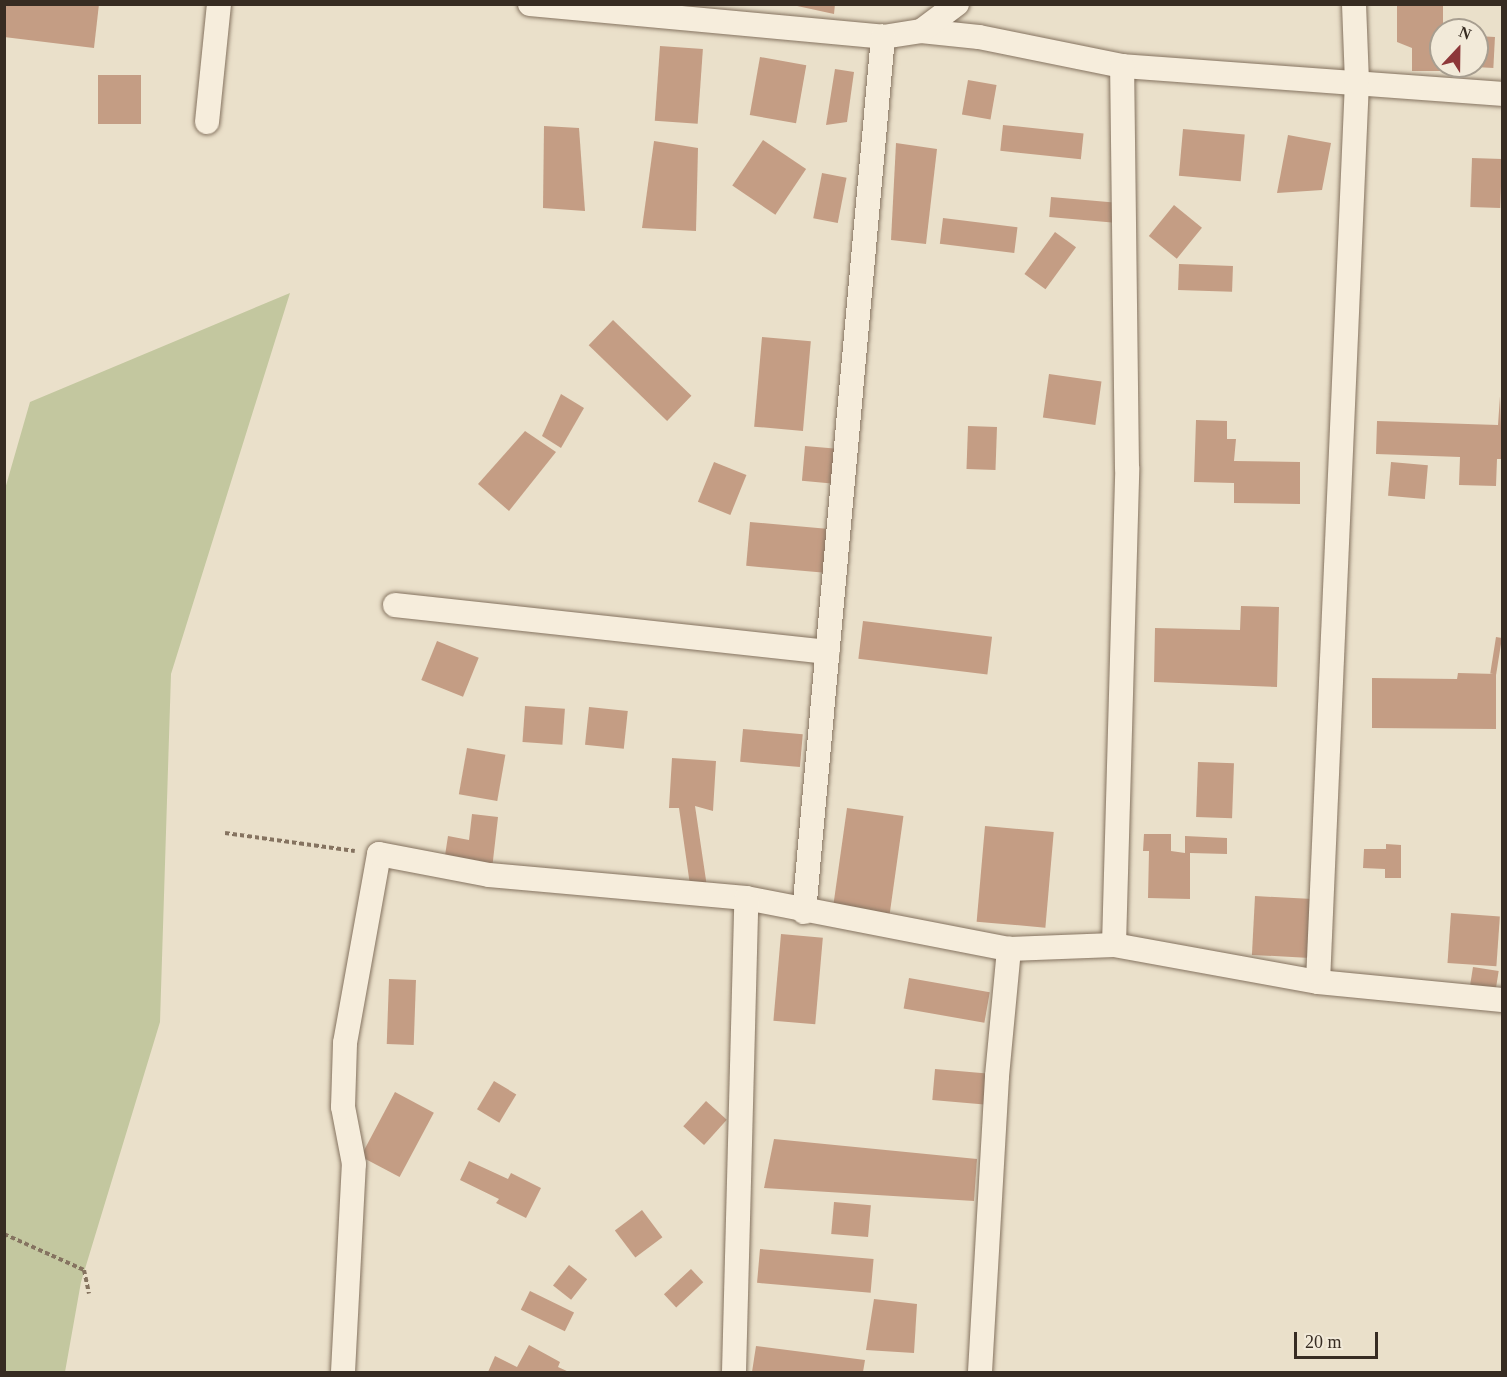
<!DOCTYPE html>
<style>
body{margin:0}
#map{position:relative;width:1507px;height:1377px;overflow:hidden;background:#eae0ca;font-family:"Times New Roman",serif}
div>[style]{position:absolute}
.green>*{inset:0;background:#c3c79f}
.building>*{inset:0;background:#c49d84;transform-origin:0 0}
.path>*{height:4px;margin-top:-2px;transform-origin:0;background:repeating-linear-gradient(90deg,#857360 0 4.5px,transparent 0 7.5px)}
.roads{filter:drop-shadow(0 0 2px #857360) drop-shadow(0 0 2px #857360)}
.minor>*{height:24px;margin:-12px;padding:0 12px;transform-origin:12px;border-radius:12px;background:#f6eddc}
span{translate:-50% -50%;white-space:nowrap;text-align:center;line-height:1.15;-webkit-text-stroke:6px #f2ead9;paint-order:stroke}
.frame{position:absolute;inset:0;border:6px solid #372c22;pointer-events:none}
.north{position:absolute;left:1429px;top:18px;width:60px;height:60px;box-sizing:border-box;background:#f2ead9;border:2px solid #a79e90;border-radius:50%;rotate:22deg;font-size:16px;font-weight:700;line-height:24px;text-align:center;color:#372c22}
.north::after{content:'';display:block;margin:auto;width:21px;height:27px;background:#8d3739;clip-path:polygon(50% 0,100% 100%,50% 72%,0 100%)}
.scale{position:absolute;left:1294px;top:1332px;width:84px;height:27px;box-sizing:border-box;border:3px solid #372c22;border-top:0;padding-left:8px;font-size:18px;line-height:21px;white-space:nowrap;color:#372c22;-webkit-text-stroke:4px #f2ead9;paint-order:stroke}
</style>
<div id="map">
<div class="green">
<div style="clip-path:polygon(290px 293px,171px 674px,160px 1022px,81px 1282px,65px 1372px,5px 1372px,5px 489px,30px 402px)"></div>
</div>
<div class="building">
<div style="clip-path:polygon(4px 4px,99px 4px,94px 48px,4px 37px)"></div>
<div style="clip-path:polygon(788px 4px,835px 4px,834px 14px)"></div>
<div style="clip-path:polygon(1397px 4px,1443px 4px,1443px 71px,1412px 71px,1412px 48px,1397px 42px)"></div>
<div style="left:1477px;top:36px;width:18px;height:31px;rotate:3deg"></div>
<div style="left:660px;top:46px;width:43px;height:75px;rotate:4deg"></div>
<div style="left:760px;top:57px;width:47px;height:59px;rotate:10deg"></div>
<div style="clip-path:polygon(835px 69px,854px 72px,847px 122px,826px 125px)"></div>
<div style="left:98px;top:75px;width:43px;height:49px"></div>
<div style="left:968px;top:80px;width:29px;height:35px;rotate:10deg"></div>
<div style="left:1003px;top:125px;width:81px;height:26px;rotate:6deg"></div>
<div style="clip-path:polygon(544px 126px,579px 128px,585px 211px,543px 208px)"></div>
<div style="left:1183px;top:129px;width:62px;height:47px;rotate:5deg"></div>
<div style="clip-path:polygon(1288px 135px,1331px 143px,1322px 190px,1277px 193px)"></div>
<div style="left:763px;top:140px;width:52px;height:55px;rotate:34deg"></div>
<div style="clip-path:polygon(654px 141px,698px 148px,696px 231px,642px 228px)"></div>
<div style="clip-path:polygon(896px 143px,937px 149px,926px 244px,891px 240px)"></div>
<div style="left:1472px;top:158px;width:30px;height:49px;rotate:2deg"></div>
<div style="left:822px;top:173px;width:25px;height:46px;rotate:11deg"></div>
<div style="left:1051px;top:197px;width:63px;height:20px;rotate:5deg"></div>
<div style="left:1174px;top:205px;width:36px;height:40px;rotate:39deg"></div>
<div style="left:943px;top:218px;width:75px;height:26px;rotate:7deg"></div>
<div style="left:1055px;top:232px;width:26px;height:52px;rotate:36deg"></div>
<div style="left:1179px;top:264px;width:54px;height:26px;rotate:2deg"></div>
<div style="left:613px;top:320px;width:109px;height:35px;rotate:44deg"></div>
<div style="left:762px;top:337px;width:49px;height:90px;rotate:5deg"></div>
<div style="left:1049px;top:374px;width:53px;height:44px;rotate:8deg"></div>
<div style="clip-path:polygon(561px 394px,584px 408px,561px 448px,542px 436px)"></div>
<div style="clip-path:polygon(1500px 396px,1502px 459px,1497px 459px,1496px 486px,1459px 485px,1460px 457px,1376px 454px,1377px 421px,1498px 425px)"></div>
<div style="clip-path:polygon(1196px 420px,1227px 421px,1227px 439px,1236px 439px,1234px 461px,1300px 462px,1300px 504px,1234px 503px,1234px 483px,1194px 482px)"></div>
<div style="left:968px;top:426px;width:29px;height:43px;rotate:2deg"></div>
<div style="clip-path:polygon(525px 431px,556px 452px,509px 511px,478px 484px)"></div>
<div style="left:805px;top:446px;width:35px;height:35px;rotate:5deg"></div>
<div style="left:714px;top:462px;width:35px;height:43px;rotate:22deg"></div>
<div style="left:1391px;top:462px;width:37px;height:34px;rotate:5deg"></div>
<div style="left:750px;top:522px;width:82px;height:44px;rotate:5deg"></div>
<div style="clip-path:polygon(1241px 606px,1279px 607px,1277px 687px,1154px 682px,1155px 628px,1240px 630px)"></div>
<div style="left:863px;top:621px;width:130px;height:38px;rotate:7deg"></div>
<div style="left:1496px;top:637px;width:6px;height:37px;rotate:9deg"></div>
<div style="left:437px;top:641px;width:45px;height:42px;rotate:22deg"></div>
<div style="clip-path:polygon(1458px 673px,1496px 674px,1496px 729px,1372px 728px,1372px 678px,1457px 679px)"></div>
<div style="left:525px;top:706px;width:40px;height:36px;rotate:4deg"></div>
<div style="left:589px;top:707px;width:39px;height:38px;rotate:6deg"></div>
<div style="left:743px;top:729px;width:60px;height:33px;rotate:5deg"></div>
<div style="left:467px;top:748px;width:39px;height:47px;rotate:10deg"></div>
<div style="clip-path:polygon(672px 758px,716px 761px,713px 811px,695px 806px,707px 887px,690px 885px,679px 808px,669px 808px)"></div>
<div style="left:1198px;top:762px;width:36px;height:55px;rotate:2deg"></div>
<div style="left:847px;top:808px;width:57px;height:101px;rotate:8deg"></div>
<div style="clip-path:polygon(472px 814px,498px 817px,492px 869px,444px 862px,448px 836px,469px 840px)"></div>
<div style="left:985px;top:826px;width:69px;height:96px;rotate:5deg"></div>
<div style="clip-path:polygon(1144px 834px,1171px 834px,1171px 851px,1185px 853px,1185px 836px,1227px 838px,1227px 854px,1190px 853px,1190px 899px,1148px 898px,1149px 851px,1143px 851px)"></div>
<div style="clip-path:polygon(1386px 844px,1401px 845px,1401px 878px,1385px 878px,1385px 869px,1363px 868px,1364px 849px,1386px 849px)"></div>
<div style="left:1255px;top:896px;width:67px;height:59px;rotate:3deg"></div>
<div style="left:1451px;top:913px;width:49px;height:50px;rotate:4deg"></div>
<div style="left:781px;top:934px;width:42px;height:87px;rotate:5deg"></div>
<div style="left:1473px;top:967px;width:26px;height:19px;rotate:9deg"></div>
<div style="left:909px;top:978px;width:82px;height:31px;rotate:10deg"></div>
<div style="left:389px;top:979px;width:27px;height:65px;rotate:2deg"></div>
<div style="left:935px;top:1069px;width:55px;height:31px;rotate:5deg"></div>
<div style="left:494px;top:1081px;width:26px;height:33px;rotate:31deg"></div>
<div style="left:395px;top:1092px;width:44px;height:73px;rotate:28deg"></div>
<div style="left:706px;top:1101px;width:28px;height:34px;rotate:42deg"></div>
<div style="clip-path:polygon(774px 1139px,977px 1159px,974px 1201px,764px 1188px)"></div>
<div style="clip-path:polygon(469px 1161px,508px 1179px,511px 1173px,541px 1188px,526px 1218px,496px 1203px,499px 1199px,460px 1180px)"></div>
<div style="left:834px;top:1202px;width:37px;height:32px;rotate:5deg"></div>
<div style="left:642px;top:1210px;width:34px;height:34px;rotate:53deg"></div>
<div style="left:760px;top:1249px;width:114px;height:34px;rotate:5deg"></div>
<div style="left:569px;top:1265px;width:23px;height:26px;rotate:38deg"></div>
<div style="left:691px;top:1269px;width:18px;height:37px;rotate:47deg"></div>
<div style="left:530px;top:1291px;width:49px;height:21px;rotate:26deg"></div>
<div style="clip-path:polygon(874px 1299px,917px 1304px,914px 1353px,866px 1350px)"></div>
<div style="clip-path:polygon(529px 1345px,560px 1362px,558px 1367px,569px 1372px,488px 1372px,495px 1356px,517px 1367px)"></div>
<div style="clip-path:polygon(756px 1346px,865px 1360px,863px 1372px,752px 1372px)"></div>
</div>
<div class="path">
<div style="left:225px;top:833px;width:131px;rotate:7.9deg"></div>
<div style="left:4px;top:1234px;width:88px;rotate:24.2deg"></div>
<div style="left:84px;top:1270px;width:24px;rotate:78deg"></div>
</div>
<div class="roads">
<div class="minor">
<div style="left:530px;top:4px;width:355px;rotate:5.3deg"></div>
<div style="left:883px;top:37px;width:38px;rotate:-9deg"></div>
<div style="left:921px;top:31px;width:58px;rotate:5.9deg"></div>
<div style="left:979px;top:37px;width:146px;rotate:11.5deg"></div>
<div style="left:1122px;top:66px;width:381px;rotate:4.2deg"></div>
<div style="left:921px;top:31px;width:45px;rotate:-36.9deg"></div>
<div style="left:207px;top:122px;width:119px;rotate:-84.2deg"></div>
<div style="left:395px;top:605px;width:435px;rotate:6.2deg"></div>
<div style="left:804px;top:912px;width:879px;rotate:-84.84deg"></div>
<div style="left:1114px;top:945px;width:477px;rotate:-88.4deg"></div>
<div style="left:1127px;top:468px;width:402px;rotate:-90.7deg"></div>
<div style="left:1318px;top:982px;width:901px;rotate:-87.52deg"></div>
<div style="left:1357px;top:82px;width:78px;rotate:-92.2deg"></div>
<div style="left:343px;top:1372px;width:208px;rotate:-87deg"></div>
<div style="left:354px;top:1164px;width:58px;rotate:-100.9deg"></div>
<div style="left:343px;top:1107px;width:64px;rotate:-88.2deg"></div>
<div style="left:345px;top:1043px;width:192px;rotate:-79.8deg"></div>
<div style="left:379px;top:854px;width:112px;rotate:10.8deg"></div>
<div style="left:489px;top:875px;width:258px;rotate:5.1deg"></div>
<div style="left:746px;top:898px;width:268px;rotate:11deg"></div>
<div style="left:1009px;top:949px;width:105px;rotate:-2.2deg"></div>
<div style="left:1114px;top:945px;width:207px;rotate:10.3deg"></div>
<div style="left:1318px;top:982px;width:185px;rotate:5.6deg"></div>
<div style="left:734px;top:1372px;width:474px;rotate:-88.5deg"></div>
<div style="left:980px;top:1372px;width:296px;rotate:-86.7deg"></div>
<div style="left:997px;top:1076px;width:128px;rotate:-84.6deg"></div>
</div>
</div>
<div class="frame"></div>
<div class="north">N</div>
<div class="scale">20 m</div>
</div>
